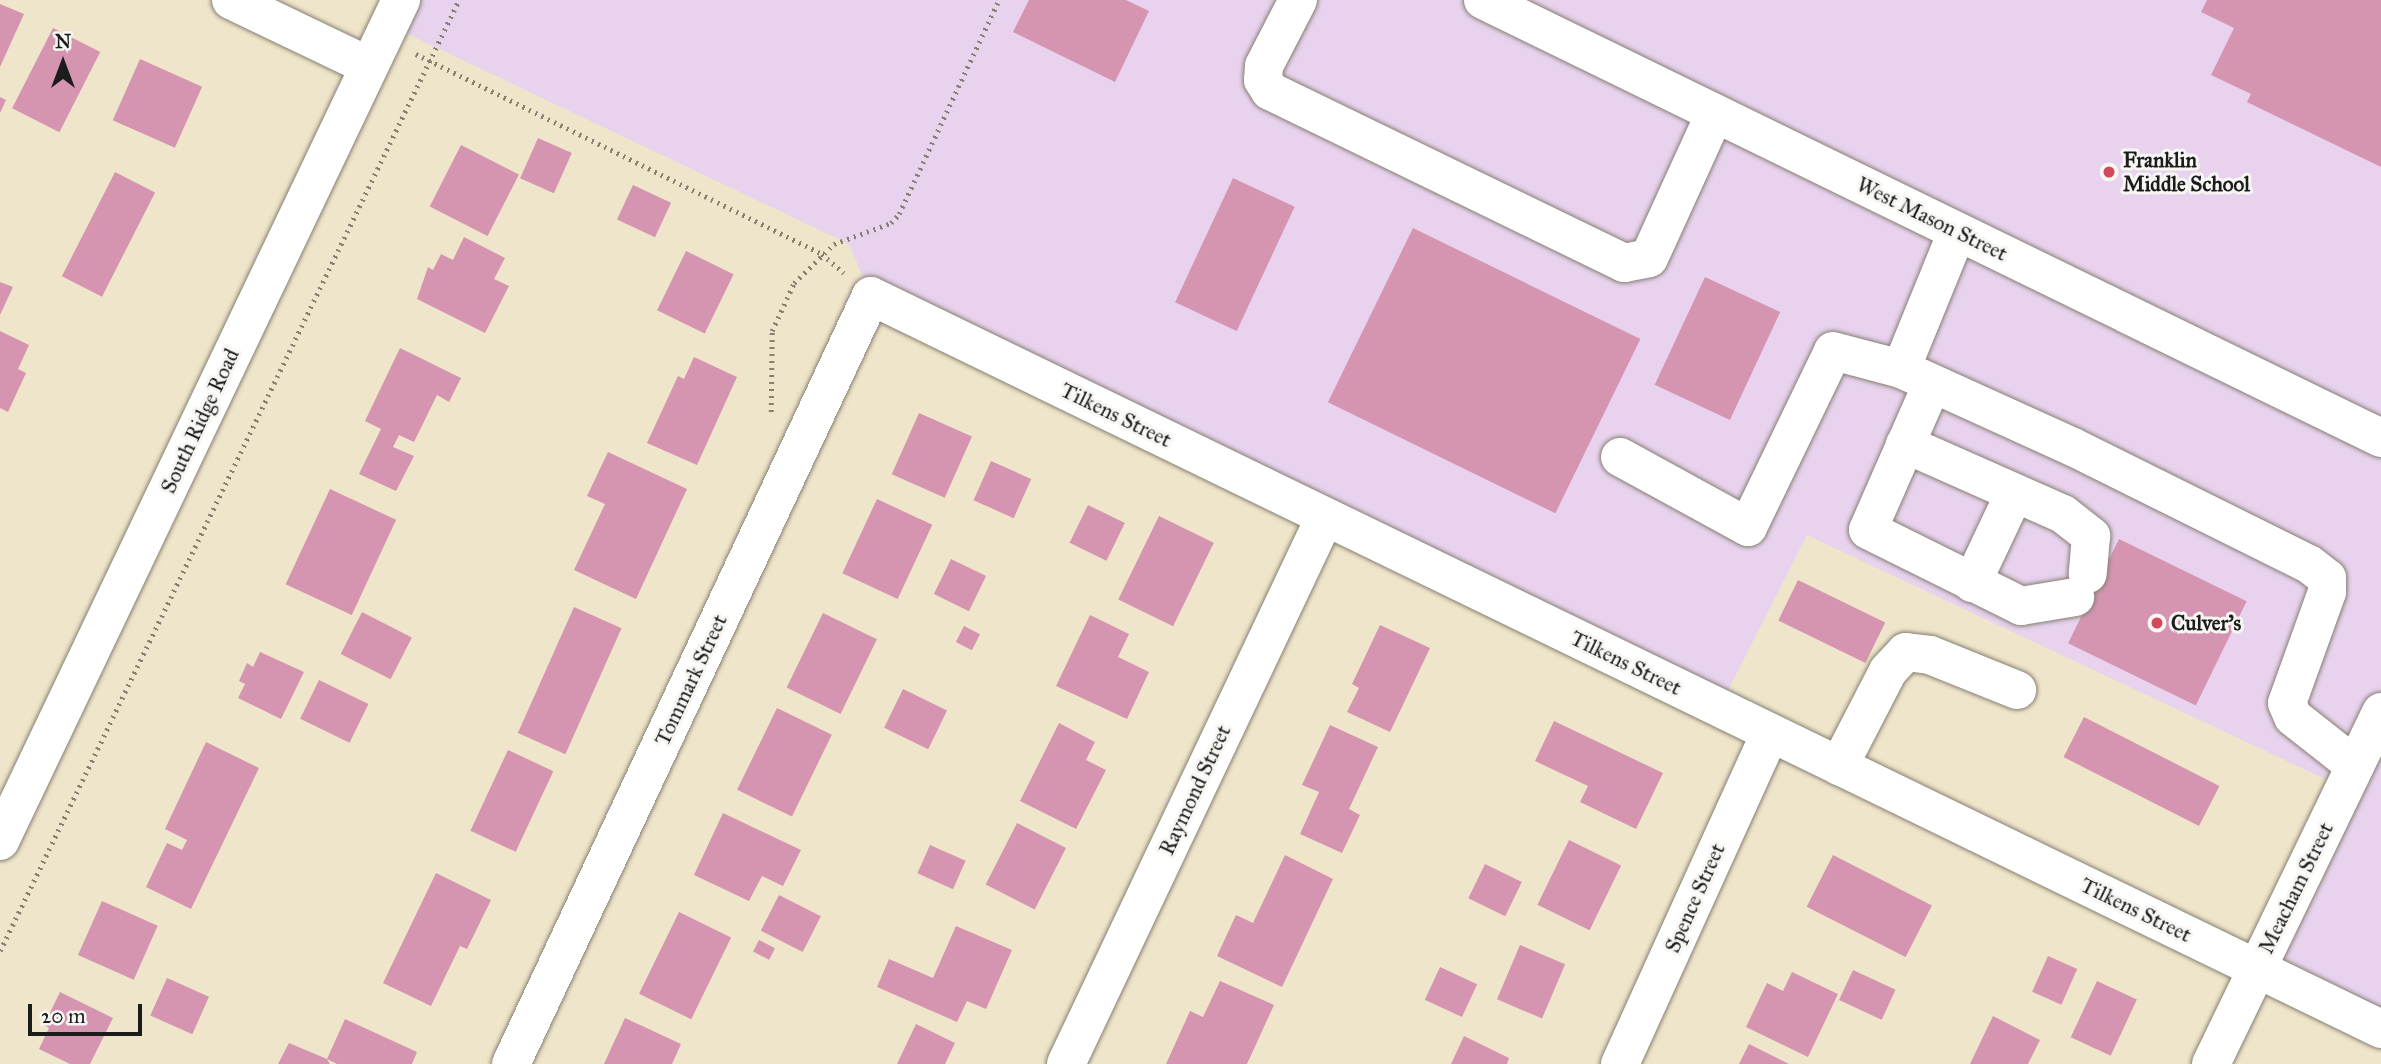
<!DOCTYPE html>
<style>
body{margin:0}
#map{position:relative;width:2381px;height:1064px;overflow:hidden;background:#efe5ca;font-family:"IM FELL Great Primer",serif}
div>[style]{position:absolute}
.built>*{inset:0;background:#e8d2ee}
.building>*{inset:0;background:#d595b1;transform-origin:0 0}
.path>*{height:4.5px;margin-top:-2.25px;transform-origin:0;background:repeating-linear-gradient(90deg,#868073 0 2px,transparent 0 7px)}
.roads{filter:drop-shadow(0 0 2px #868073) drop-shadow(0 0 2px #868073)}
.minor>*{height:38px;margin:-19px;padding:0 19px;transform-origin:19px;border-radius:19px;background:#fff}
.major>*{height:38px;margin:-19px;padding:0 19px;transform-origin:19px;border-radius:19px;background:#fff}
.dots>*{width:19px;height:19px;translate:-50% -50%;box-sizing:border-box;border:4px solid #f6f6f2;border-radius:50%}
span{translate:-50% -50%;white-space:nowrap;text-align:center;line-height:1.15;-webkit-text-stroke:6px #f6f6f2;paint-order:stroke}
.poi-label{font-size:21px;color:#1c1c1c;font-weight:700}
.left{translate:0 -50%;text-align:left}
.street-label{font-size:21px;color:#1c1c1c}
.north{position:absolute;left:28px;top:28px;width:70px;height:70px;-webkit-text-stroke:5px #f6f6f2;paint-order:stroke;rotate:0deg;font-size:19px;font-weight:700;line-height:28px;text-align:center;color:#1c1c1c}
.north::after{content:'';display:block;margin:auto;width:24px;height:32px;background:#1c1c1c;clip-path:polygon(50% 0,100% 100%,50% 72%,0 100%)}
.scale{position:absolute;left:28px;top:1004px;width:114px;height:32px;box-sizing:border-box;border:4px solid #1c1c1c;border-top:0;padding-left:9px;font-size:21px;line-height:24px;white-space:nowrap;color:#1c1c1c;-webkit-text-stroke:5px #f6f6f2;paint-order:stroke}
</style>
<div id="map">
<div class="built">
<div style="clip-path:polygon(401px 0,2381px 0,2381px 1029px,2257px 969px,2344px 788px,1807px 535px,1719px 708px,871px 296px,849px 244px,389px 25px)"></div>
</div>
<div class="building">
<div style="clip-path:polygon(1029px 0,1126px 0,1149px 11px,1115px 82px,1013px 32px)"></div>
<div style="clip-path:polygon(2207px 0,2381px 0,2381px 167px,2247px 102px,2251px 94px,2211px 75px,2234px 28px,2201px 12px)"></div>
<div style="clip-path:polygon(0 4px,24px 14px,0 67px)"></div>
<div style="left:53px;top:28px;width:53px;height:90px;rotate:27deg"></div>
<div style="left:140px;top:59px;width:68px;height:67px;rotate:24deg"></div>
<div style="clip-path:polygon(0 97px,6px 100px,0 113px)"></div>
<div style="left:538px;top:138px;width:37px;height:44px;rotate:24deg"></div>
<div style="left:461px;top:145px;width:65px;height:69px;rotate:27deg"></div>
<div style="left:115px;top:172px;width:45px;height:117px;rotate:27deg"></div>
<div style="left:1233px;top:178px;width:68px;height:137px;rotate:25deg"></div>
<div style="left:633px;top:185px;width:42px;height:38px;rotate:25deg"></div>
<div style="left:1413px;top:228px;width:253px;height:194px;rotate:26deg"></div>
<div style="clip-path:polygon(464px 237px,505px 258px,494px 279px,509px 286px,485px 333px,417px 299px,428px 267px,433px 270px,441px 254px,453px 260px)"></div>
<div style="left:686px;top:251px;width:53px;height:66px;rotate:26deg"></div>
<div style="left:1705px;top:277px;width:83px;height:119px;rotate:25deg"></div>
<div style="clip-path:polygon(0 282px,13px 287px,0 315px)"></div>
<div style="clip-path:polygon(0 331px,29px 345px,18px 369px,26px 373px,8px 412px,0 408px)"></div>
<div style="clip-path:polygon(400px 348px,461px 378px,449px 402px,437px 395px,414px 442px,399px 435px,393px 447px,414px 456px,396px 491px,359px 474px,381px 429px,365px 421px)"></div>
<div style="clip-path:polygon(694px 357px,737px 377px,697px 465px,647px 443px,678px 376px,684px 379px)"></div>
<div style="left:919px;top:413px;width:58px;height:67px;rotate:24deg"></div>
<div style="clip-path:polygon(608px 452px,687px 489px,636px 599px,574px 570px,605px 504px,587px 496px)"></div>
<div style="left:991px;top:461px;width:44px;height:43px;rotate:24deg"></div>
<div style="left:330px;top:489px;width:73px;height:105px;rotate:25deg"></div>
<div style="left:877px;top:499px;width:61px;height:82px;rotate:25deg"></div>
<div style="left:1088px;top:505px;width:41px;height:42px;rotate:26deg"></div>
<div style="left:1159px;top:516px;width:61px;height:93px;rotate:26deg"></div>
<div style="left:2119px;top:539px;width:142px;height:116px;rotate:26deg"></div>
<div style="left:951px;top:559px;width:39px;height:39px;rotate:26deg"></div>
<div style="left:1798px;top:580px;width:97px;height:45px;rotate:26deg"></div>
<div style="left:574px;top:607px;width:52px;height:138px;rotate:24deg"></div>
<div style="left:362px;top:612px;width:56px;height:47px;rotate:27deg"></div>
<div style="left:823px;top:613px;width:60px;height:83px;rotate:26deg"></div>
<div style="clip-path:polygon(1090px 615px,1129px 634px,1118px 657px,1149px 672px,1127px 719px,1056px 686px)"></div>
<div style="clip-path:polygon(1380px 625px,1430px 648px,1390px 732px,1347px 712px,1359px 688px,1352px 684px)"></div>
<div style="left:964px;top:626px;width:18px;height:18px;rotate:27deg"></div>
<div style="clip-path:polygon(260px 652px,304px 672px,281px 719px,238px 698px,245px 684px,239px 681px,247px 663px,253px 667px)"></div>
<div style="left:319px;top:680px;width:55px;height:43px;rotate:26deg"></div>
<div style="left:903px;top:689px;width:49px;height:43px;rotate:26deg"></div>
<div style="left:777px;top:708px;width:61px;height:91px;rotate:26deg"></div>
<div style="left:2084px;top:717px;width:152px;height:45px;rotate:27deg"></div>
<div style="clip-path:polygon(1554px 721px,1663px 773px,1636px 829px,1580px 802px,1588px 786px,1535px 761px)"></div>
<div style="clip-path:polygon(1059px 723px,1095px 742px,1086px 760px,1106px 770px,1076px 829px,1020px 801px)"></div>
<div style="clip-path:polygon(1330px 725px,1378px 747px,1349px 809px,1360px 815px,1342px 853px,1300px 834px,1319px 792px,1302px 785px)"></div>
<div style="clip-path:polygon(206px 742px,259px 768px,191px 909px,146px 887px,167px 843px,182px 850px,187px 840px,165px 829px)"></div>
<div style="left:508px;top:750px;width:50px;height:89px;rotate:25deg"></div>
<div style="clip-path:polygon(723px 813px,801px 850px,783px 886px,762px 876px,749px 901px,694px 875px)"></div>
<div style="left:1017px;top:823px;width:55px;height:69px;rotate:27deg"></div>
<div style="left:1569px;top:840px;width:58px;height:72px;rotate:26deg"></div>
<div style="left:930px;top:845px;width:39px;height:31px;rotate:24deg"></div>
<div style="clip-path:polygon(1285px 855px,1333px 879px,1282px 987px,1217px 956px,1236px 915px,1253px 923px)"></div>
<div style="left:1833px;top:855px;width:111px;height:58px;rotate:27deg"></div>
<div style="left:1485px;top:864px;width:41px;height:38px;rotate:26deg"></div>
<div style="clip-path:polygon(436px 873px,491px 900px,467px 949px,460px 946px,431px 1006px,383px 983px)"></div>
<div style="left:779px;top:895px;width:47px;height:40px;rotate:27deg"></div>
<div style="left:102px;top:901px;width:61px;height:59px;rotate:24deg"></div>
<div style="left:679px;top:912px;width:58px;height:91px;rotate:26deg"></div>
<div style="clip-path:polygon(956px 926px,1012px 950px,986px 1009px,967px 1001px,957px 1022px,877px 987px,889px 959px,933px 978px)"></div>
<div style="left:759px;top:940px;width:18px;height:13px;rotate:27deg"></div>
<div style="left:1520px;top:945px;width:49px;height:59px;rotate:23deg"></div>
<div style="left:2048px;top:956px;width:32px;height:39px;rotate:24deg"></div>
<div style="left:1440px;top:967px;width:41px;height:36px;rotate:25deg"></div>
<div style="left:1853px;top:970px;width:47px;height:33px;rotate:25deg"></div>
<div style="clip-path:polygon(1792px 972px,1838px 994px,1808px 1057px,1746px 1027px,1767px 983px,1783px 991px)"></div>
<div style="left:167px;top:978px;width:46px;height:41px;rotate:24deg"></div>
<div style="clip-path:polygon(1220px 981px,1274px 1005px,1247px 1064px,1166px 1064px,1190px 1011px,1203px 1017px)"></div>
<div style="left:2097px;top:981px;width:44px;height:62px;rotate:25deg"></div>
<div style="clip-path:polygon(60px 992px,113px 1018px,90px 1064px,70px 1064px,39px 1049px,49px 1028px,44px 1025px)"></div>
<div style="clip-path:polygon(1993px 1016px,2040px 1040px,2028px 1064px,1970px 1064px)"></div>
<div style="clip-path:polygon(625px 1018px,681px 1044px,672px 1064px,604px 1064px)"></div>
<div style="clip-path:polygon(345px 1019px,417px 1052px,412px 1064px,337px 1064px,327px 1059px)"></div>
<div style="clip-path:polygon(916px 1024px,955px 1043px,945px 1064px,897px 1064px)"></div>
<div style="clip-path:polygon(1464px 1036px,1509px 1058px,1507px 1064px,1451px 1064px)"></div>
<div style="clip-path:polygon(289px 1043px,327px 1059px,330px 1064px,278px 1064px)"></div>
<div style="clip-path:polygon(1749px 1044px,1789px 1064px,1739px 1064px)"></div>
</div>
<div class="path">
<div style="left:416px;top:54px;width:453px;rotate:26.2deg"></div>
<div style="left:822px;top:254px;width:29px;rotate:41deg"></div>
<div style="left:771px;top:412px;width:81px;rotate:-89.3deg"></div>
<div style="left:772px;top:331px;width:53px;rotate:-65.4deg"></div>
<div style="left:794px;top:283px;width:56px;rotate:-44.3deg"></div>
<div style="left:834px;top:244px;width:61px;rotate:-20.2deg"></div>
<div style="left:891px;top:223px;width:12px;rotate:-48deg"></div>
<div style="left:899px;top:214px;width:236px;rotate:-65deg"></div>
<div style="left:0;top:951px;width:1056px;rotate:-64.24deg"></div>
</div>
<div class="roads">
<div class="minor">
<div style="left:231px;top:0;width:153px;rotate:25.6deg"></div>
<div style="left:1298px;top:0;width:74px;rotate:117.3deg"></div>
<div style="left:1264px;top:66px;width:14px;rotate:94deg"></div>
<div style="left:1263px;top:80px;width:13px;rotate:58deg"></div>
<div style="left:1270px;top:91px;width:394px;rotate:25.9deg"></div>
<div style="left:1624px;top:263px;width:25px;rotate:-11deg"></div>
<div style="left:1649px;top:258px;width:159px;rotate:-65.5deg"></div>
<div style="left:1957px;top:232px;width:148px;rotate:112.2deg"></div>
<div style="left:1901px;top:369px;width:189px;rotate:24.4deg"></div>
<div style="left:2073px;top:447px;width:263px;rotate:26.4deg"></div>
<div style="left:2309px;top:564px;width:23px;rotate:38deg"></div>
<div style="left:2327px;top:578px;width:14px;rotate:90deg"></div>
<div style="left:2327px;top:592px;width:118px;rotate:109.8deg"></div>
<div style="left:2287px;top:703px;width:15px;rotate:67deg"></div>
<div style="left:2293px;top:717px;width:79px;rotate:38.3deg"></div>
<div style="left:1932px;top:384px;width:159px;rotate:113.7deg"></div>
<div style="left:1868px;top:530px;width:171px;rotate:26.4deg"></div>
<div style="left:2021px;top:606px;width:55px;rotate:-9.5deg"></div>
<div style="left:1905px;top:444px;width:173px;rotate:23.9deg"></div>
<div style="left:2063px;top:514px;width:36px;rotate:38deg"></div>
<div style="left:2091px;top:536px;width:38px;rotate:95deg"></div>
<div style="left:1620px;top:457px;width:146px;rotate:28.7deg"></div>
<div style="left:1748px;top:527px;width:195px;rotate:-64.2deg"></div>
<div style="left:1833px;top:351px;width:70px;rotate:14.8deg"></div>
<div style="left:1972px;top:583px;width:98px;rotate:-64.7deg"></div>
<div style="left:1839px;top:766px;width:107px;rotate:-62.7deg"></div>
<div style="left:1888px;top:671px;width:26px;rotate:-47deg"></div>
<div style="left:1906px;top:652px;width:24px;rotate:7deg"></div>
<div style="left:1930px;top:655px;width:94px;rotate:21.9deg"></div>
<div style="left:0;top:841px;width:932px;rotate:-64.51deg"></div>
<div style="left:511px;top:1064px;width:848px;rotate:-64.89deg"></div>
<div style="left:871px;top:296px;width:1679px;rotate:25.89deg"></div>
<div style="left:1066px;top:1064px;width:605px;rotate:-64.66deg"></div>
<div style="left:1620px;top:1064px;width:363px;rotate:-65.6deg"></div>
<div style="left:2211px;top:1064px;width:391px;rotate:-64.2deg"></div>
</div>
<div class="major">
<div style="left:1483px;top:0;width:999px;rotate:26deg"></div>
</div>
</div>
<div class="dots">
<div style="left:2109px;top:172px;background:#d1495b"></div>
<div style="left:2157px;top:623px;background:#d1495b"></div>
</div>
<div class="poi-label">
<span class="left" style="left:2123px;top:172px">Franklin<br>Middle School</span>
<span class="left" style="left:2171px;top:623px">Culver's</span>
</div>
<div class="street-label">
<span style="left:1932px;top:219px;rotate:26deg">West Mason Street</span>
<span style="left:1116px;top:415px;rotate:26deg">Tilkens Street</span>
<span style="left:200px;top:421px;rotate:-65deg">South Ridge Road</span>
<span style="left:1626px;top:663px;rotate:26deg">Tilkens Street</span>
<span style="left:691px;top:680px;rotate:-65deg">Tommark Street</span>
<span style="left:1195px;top:790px;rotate:-65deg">Raymond Street</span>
<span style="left:2296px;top:888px;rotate:-64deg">Meacham Street</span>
<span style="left:1695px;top:898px;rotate:-66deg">Spence Street</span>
<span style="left:2136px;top:910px;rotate:26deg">Tilkens Street</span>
</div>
<div class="north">N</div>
<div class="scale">20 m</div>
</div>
